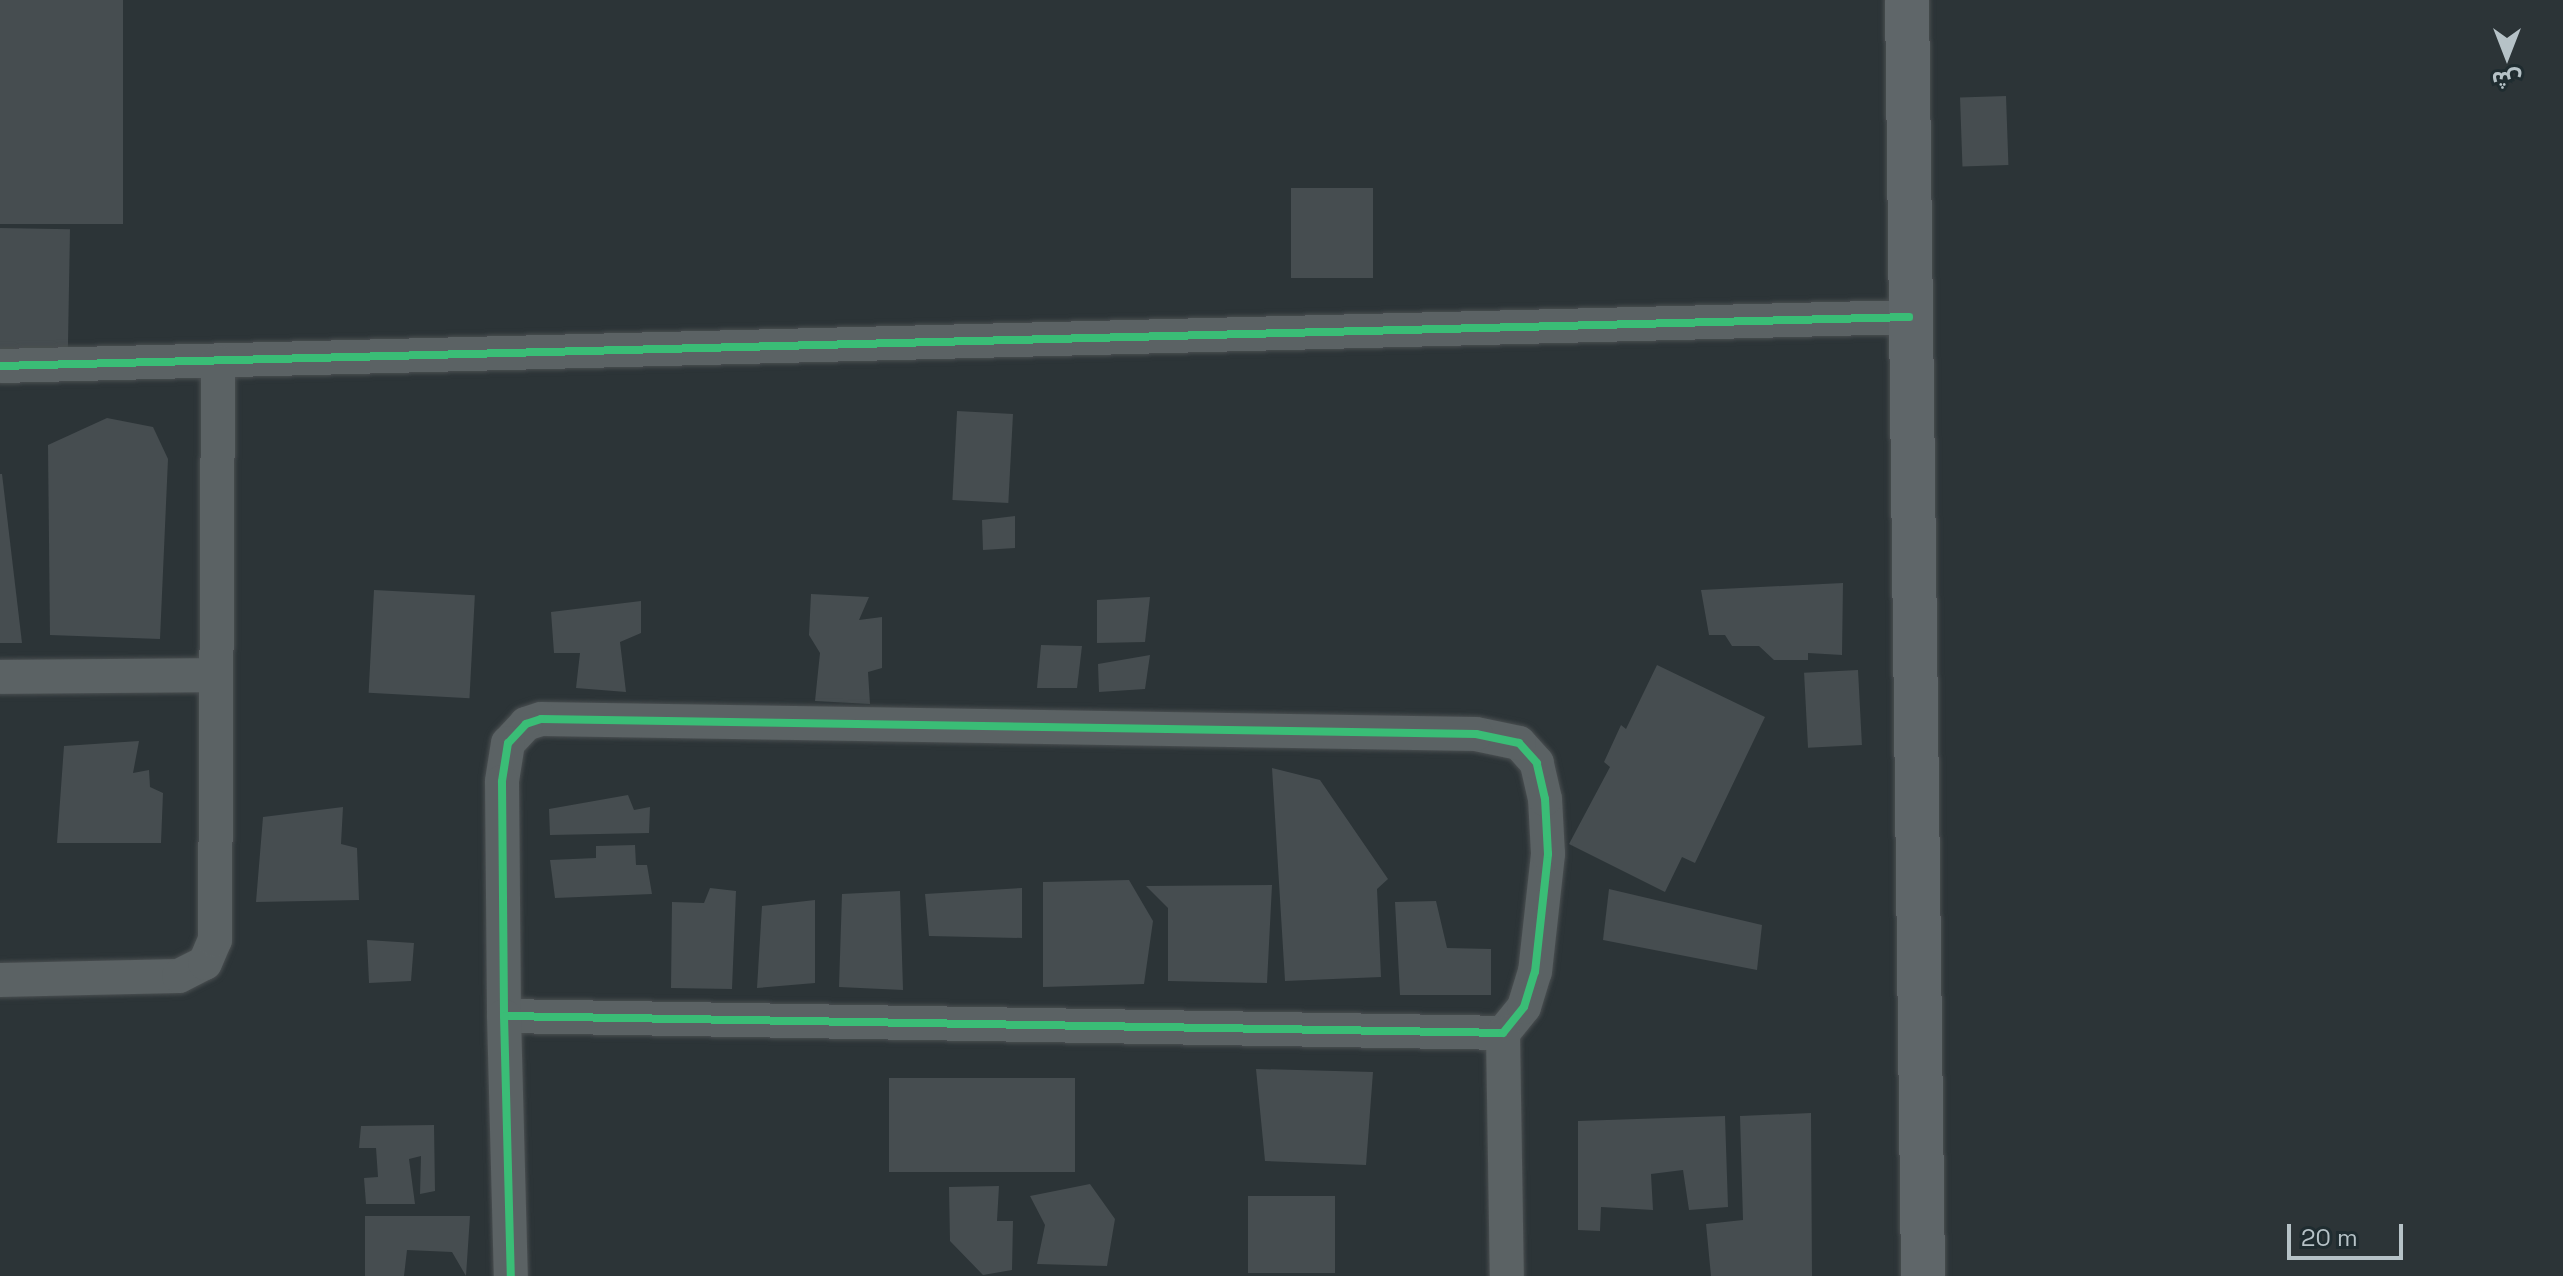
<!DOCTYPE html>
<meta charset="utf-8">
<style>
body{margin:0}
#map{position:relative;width:2563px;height:1276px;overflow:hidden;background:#2c3437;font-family:"Space Grotesk","Noto Sans Arabic",sans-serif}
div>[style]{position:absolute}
.building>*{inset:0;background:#464d50;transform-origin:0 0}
.roads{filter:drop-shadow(0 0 2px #4a4f51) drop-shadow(0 0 2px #4a4f51)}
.street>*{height:34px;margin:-17px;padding:0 17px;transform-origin:17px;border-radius:17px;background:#5b6264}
.secondary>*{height:44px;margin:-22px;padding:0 22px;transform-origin:22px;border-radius:22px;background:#5f6669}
.cycleway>*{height:8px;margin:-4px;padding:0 4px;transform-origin:4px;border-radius:4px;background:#3abd76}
span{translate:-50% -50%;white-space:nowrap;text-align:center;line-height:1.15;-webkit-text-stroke:6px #1f2c30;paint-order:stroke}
.north{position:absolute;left:2467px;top:16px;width:80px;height:80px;-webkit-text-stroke:6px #1f2c30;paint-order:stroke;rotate:180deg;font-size:22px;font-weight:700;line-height:32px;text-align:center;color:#b6c2c7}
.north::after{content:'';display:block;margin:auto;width:28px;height:36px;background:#b6c2c7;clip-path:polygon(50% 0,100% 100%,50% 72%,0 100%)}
.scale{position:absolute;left:2287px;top:1224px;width:116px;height:36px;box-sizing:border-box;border:4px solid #b6c2c7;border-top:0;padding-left:10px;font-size:24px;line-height:28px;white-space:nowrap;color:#b6c2c7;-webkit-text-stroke:6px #1f2c30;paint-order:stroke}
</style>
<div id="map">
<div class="building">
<div style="left:0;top:0;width:123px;height:224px"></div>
<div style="left:2006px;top:96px;width:69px;height:46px;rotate:88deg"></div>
<div style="left:1291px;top:188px;width:82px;height:90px"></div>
<div style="left:0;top:228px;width:70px;height:131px;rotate:1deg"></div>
<div style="left:1013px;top:414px;width:89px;height:56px;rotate:93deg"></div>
<div style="clip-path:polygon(107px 418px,153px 427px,168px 459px,160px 639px,50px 635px,48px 445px)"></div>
<div style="clip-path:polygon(0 474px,2px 474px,22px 643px,0 643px)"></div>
<div style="clip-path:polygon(1015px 516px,1015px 548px,983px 550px,982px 520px)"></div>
<div style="clip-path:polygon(1843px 583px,1842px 655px,1808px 653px,1808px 660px,1774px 660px,1759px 646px,1732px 646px,1725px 635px,1709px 635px,1701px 590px)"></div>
<div style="left:374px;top:590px;width:101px;height:103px;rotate:3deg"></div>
<div style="clip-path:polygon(811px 594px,869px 597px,859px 620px,882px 617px,882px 668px,868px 672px,870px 704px,815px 701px,820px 653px,809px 635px)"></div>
<div style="clip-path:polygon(1150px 597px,1145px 642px,1097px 643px,1097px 600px)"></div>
<div style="clip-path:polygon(641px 601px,641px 633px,620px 642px,626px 692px,576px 688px,580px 653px,554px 653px,551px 612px)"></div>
<div style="clip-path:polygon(1041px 645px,1082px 646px,1077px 688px,1037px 688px)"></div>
<div style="clip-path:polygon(1150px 655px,1145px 689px,1099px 692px,1098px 664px)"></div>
<div style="clip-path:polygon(1657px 665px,1765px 717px,1695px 863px,1682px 857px,1665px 892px,1569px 844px,1610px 767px,1604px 762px,1621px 725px,1626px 729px)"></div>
<div style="left:1858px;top:670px;width:75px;height:54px;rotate:87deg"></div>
<div style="clip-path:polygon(139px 741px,133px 773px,149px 770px,150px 787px,163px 793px,161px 843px,57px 843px,64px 746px)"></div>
<div style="clip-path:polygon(1272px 768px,1320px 780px,1388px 879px,1377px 889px,1381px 977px,1285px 981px)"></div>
<div style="clip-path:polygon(628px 795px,634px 810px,650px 807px,649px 833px,550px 835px,549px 809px)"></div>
<div style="clip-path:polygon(343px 807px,341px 844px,357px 848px,359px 900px,256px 902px,263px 817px)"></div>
<div style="clip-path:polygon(635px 845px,636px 865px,647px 865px,652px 894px,555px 898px,550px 860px,596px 858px,596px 846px)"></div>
<div style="clip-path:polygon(1129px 880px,1153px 921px,1144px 984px,1043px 987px,1043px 882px)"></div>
<div style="clip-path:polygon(1272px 885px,1267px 983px,1168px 981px,1168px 908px,1146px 886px)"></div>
<div style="clip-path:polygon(710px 888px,736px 891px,732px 989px,671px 988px,672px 902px,704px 903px)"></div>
<div style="clip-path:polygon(1022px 888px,1022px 938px,929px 936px,925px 894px)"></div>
<div style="clip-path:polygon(1609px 889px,1762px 925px,1757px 970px,1603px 940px)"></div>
<div style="clip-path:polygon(900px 891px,903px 990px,839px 987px,842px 894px)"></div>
<div style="clip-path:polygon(815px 900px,815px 983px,757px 988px,762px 906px)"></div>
<div style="clip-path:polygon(1436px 901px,1447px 948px,1491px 949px,1491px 995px,1400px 995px,1395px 902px)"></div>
<div style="clip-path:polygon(367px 940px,414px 943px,411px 981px,369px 983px)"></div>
<div style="clip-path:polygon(1256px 1069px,1373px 1072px,1366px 1165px,1265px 1161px)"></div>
<div style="left:1075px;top:1078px;width:94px;height:186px;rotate:90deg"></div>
<div style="clip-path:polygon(1811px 1113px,1812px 1276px,1711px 1276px,1706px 1224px,1743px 1220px,1740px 1116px)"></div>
<div style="clip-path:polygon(1725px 1116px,1728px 1207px,1689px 1210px,1683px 1170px,1651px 1174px,1653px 1210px,1601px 1207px,1600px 1231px,1578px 1230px,1578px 1121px)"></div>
<div style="clip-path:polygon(434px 1125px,435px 1191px,420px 1194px,421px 1156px,409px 1159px,415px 1204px,366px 1204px,364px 1178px,378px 1177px,376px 1148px,359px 1148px,361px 1126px)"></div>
<div style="clip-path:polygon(1090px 1184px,1115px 1219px,1107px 1266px,1037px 1264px,1045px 1225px,1030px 1196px)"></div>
<div style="clip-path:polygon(999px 1186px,997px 1221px,1013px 1221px,1012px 1270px,983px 1275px,950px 1241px,949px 1187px)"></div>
<div style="left:1248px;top:1196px;width:87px;height:77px"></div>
<div style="clip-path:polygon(365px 1216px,470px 1216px,466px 1276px,452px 1252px,407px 1250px,404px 1276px,365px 1276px)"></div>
</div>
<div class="roads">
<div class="street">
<div style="left:0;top:366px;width:1910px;rotate:-1.47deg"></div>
<div style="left:0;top:677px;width:213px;rotate:-0.5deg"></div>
<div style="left:0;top:980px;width:179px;rotate:-1.3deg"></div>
<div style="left:179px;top:976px;width:29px;rotate:-27deg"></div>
<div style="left:205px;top:963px;width:25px;rotate:-67deg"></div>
<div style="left:215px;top:940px;width:578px;rotate:-89.7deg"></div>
<div style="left:504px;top:1016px;width:999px;rotate:0.97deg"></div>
<div style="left:1503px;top:1033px;width:33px;rotate:-51deg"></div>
<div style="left:1524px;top:1007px;width:37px;rotate:-73deg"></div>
<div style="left:1535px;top:972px;width:119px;rotate:-83.7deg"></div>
<div style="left:1548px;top:854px;width:55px;rotate:-93.1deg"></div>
<div style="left:1545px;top:799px;width:37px;rotate:-103deg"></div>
<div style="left:1537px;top:763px;width:27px;rotate:-132deg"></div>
<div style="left:1519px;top:743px;width:44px;rotate:-168.2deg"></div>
<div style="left:1476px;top:734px;width:935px;rotate:-179.08deg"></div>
<div style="left:541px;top:719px;width:16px;rotate:162deg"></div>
<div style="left:526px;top:724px;width:26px;rotate:133deg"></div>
<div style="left:508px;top:743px;width:39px;rotate:99deg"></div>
<div style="left:502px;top:782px;width:234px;rotate:89.5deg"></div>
<div style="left:504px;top:1016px;width:260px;rotate:88.5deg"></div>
<div style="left:1503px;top:1033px;width:243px;rotate:89.1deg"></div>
</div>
<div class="secondary">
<div style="left:1907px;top:0;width:1276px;rotate:89.28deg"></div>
</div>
</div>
<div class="cycleway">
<div style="left:0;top:366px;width:1910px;rotate:-1.47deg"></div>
<div style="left:504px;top:1016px;width:999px;rotate:0.97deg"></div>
<div style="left:1503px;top:1033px;width:33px;rotate:-51deg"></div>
<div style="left:1524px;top:1007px;width:37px;rotate:-73deg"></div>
<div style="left:1535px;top:972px;width:119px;rotate:-83.7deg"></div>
<div style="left:1548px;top:854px;width:55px;rotate:-93.1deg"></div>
<div style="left:1545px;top:799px;width:37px;rotate:-103deg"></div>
<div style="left:1537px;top:763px;width:27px;rotate:-132deg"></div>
<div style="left:1519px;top:743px;width:44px;rotate:-168.2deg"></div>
<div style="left:1476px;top:734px;width:935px;rotate:-179.08deg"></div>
<div style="left:541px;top:719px;width:16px;rotate:162deg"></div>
<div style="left:526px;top:724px;width:26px;rotate:133deg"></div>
<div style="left:508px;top:743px;width:39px;rotate:99deg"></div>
<div style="left:502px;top:782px;width:234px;rotate:89.5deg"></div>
<div style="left:504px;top:1016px;width:260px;rotate:88.5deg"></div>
</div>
<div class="north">ش</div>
<div class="scale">20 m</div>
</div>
